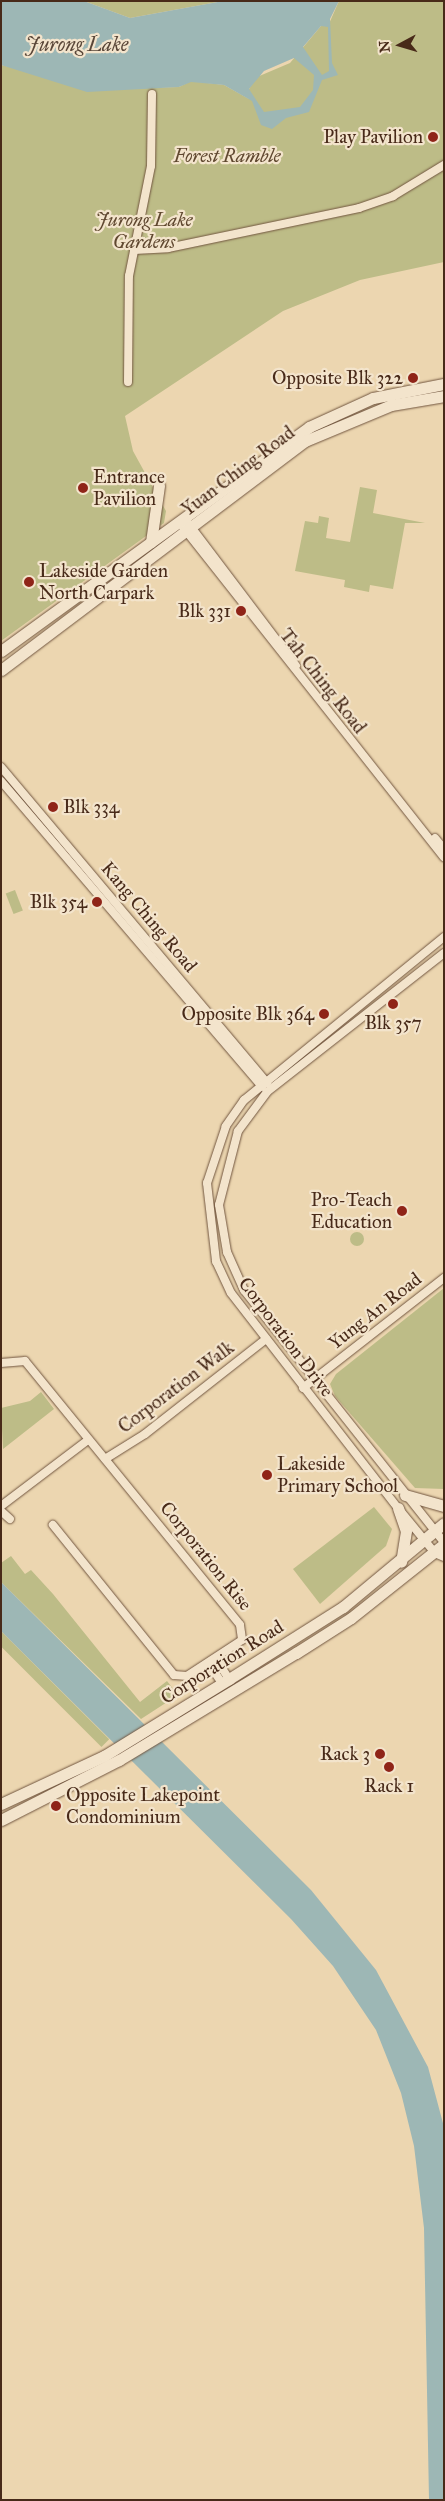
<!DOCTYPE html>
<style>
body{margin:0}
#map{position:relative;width:445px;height:2501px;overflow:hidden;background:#ecd6b0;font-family:"IM FELL Great Primer",serif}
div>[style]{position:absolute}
.green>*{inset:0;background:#bdbc87;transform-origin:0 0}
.round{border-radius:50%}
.water>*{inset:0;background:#9db7b5}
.roads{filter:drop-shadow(0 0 1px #71553f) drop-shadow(0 0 1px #71553f)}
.street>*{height:8px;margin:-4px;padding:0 4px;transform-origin:4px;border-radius:4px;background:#f3e4cc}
.secondary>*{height:11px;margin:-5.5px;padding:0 5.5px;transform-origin:5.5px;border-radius:5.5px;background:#f3e4cc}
.dots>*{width:14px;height:14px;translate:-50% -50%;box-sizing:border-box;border:2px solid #f3e4cc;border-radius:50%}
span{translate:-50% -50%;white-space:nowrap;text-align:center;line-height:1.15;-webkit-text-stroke:4.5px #f3e4cc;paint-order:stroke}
.poi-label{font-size:19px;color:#482a19}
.right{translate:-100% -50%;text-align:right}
.left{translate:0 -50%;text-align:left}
.park-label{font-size:19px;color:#5f472f;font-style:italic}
.street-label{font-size:19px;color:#482a19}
.water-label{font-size:20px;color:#594638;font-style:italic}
.frame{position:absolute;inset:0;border:2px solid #482a19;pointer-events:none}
.north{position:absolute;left:375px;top:20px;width:50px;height:50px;-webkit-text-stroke:4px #f3e4cc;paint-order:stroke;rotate:264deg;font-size:14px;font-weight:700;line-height:20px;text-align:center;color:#482a19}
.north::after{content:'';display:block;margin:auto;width:18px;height:22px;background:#482a19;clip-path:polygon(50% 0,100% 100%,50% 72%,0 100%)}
</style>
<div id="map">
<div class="green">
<div style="clip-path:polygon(84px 1px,223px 1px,130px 18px)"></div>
<div style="clip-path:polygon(339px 1px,444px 1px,444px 262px,360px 280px,283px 311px,125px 416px,133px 451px,166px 511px,164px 523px,1px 641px,1px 65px,110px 89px,179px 87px,191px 81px,224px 85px,249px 99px,249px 89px,257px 77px,290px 63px,321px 26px,328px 26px)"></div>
<div style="clip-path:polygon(360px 487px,377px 490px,373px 513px,425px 523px,405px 523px,393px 589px,370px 585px,369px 592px,344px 587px,345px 580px,295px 571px,305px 521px,318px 523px,319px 516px,329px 518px,326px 538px,350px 542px)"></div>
<div style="left:15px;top:890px;width:22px;height:10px;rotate:69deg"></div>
<div class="round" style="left:350px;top:1232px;width:14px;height:14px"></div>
<div style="clip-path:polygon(444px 1288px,444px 1489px,415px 1488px,335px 1396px,330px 1384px,336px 1374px)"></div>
<div style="clip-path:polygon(41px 1392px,54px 1409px,3px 1449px,1px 1408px,30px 1401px)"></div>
<div style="clip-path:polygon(374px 1507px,392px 1529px,386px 1546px,320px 1604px,293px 1569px)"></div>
<div style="clip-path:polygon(11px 1556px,25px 1574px,31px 1570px,53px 1594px,140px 1702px,167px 1681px,178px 1695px,141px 1719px,1px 1582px,1px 1563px)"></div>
<div style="left:1px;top:1631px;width:153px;height:11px;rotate:45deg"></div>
</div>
<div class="water">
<div style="clip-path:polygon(evenodd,1px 1px,84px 1px,130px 18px,223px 1px,339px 1px,330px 19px,332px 63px,338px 75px,322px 80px,309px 112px,286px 118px,272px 129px,261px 125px,252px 101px,224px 85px,191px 82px,179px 87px,87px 92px,1px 65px,1px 1px,321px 26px,328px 27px,329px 71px,322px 75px,303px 47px,321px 26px,1px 1px,294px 58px,314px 75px,313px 90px,300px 107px,264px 112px,249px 89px,264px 71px,294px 58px)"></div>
<div style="clip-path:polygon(1px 1582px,311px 1890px,376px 1970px,428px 2067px,444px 2127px,444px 2500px,429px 2500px,424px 2228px,414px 2146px,401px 2093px,376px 2030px,333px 1966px,291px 1919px,1px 1631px)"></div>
</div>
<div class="roads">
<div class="street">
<div style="left:134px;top:250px;width:34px;rotate:-3deg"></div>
<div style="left:168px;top:248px;width:195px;rotate:-11.8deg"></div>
<div style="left:359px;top:208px;width:36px;rotate:-19deg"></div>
<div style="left:393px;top:196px;width:60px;rotate:-31.3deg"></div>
<div style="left:128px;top:382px;width:106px;rotate:-89.5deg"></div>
<div style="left:129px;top:276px;width:112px;rotate:-78.7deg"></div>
<div style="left:151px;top:166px;width:72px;rotate:-89.2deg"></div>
<div style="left:188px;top:523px;width:179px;rotate:52.9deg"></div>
<div style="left:183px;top:527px;width:421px;rotate:51.7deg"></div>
<div style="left:1px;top:767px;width:413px;rotate:49.9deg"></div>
<div style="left:1px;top:781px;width:402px;rotate:49.5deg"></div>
<div style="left:435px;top:838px;width:14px;rotate:51deg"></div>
<div style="left:444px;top:937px;width:258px;rotate:140.8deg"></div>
<div style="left:244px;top:1100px;width:32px;rotate:125deg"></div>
<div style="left:226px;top:1126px;width:60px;rotate:108.4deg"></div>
<div style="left:207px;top:1183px;width:79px;rotate:83.4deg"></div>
<div style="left:216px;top:1261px;width:35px;rotate:65deg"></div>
<div style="left:231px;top:1293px;width:272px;rotate:52.2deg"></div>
<div style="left:398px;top:1508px;width:58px;rotate:50.6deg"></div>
<div style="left:435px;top:1553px;width:10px;rotate:24deg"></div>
<div style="left:444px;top:953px;width:225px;rotate:141.9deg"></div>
<div style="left:267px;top:1092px;width:49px;rotate:126.6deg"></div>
<div style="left:238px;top:1131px;width:76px;rotate:104.4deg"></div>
<div style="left:219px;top:1205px;width:48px;rotate:80.3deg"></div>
<div style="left:227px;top:1252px;width:42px;rotate:65.9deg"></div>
<div style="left:244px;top:1290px;width:322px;rotate:51.6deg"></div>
<div style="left:1px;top:1363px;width:24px;rotate:-5deg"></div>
<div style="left:25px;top:1361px;width:340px;rotate:50.8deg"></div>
<div style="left:240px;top:1625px;width:15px;rotate:82deg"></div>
<div style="left:242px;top:1640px;width:66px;rotate:146.8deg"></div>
<div style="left:187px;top:1676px;width:13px;rotate:-176deg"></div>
<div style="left:174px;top:1675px;width:193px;rotate:-128.9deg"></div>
<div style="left:303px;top:1388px;width:179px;rotate:-38deg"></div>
<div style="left:105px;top:1459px;width:47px;rotate:-32deg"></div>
<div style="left:145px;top:1434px;width:154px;rotate:-38.1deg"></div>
<div style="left:1px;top:1506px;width:109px;rotate:-37.2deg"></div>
<div style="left:1px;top:1511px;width:12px;rotate:42deg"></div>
<div style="left:216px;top:1659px;width:24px;rotate:57deg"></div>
<div style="left:209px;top:1664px;width:23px;rotate:56deg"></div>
</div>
<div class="secondary">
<div style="left:151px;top:542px;width:57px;rotate:-81.9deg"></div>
<div style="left:1px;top:651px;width:381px;rotate:-36deg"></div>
<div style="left:309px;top:427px;width:70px;rotate:-24.4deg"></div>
<div style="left:373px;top:398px;width:72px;rotate:-11.2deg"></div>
<div style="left:1px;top:670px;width:381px;rotate:-37deg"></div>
<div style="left:305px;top:441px;width:93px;rotate:-22.7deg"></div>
<div style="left:391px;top:405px;width:54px;rotate:-9.6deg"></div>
<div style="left:405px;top:1495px;width:41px;rotate:15.8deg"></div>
<div style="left:398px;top:1508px;width:24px;rotate:71deg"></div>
<div style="left:406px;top:1531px;width:31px;rotate:99deg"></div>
<div style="left:1px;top:1804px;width:114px;rotate:-25deg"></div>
<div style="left:104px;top:1756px;width:147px;rotate:-31.6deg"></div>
<div style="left:229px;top:1679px;width:135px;rotate:-32.3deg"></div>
<div style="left:343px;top:1607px;width:131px;rotate:-39.7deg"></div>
<div style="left:1px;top:1820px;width:132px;rotate:-27deg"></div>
<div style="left:119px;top:1760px;width:207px;rotate:-31.2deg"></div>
<div style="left:296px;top:1653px;width:65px;rotate:-32.5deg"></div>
<div style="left:351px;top:1618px;width:119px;rotate:-38.5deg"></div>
</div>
</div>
<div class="dots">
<div style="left:433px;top:137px;background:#8f2418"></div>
<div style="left:413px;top:378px;background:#8f2418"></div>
<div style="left:83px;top:488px;background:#8f2418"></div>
<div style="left:29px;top:582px;background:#8f2418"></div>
<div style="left:241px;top:611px;background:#8f2418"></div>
<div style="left:53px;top:807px;background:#8f2418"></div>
<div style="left:97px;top:902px;background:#8f2418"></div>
<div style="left:393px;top:1004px;background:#8f2418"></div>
<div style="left:324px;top:1014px;background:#8f2418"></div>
<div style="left:402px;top:1211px;background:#8f2418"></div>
<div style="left:267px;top:1475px;background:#8f2418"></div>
<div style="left:380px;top:1754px;background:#8f2418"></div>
<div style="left:389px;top:1767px;background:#8f2418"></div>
<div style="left:56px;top:1806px;background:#8f2418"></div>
</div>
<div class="poi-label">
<span class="right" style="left:423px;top:137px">Play Pavilion</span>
<span class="right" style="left:403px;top:378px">Opposite Blk 322</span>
<span class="left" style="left:93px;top:488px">Entrance<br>Pavilion</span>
<span class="left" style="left:39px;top:582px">Lakeside Garden<br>North Carpark</span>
<span class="right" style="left:231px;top:611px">Blk 331</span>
<span class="left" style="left:63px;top:807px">Blk 334</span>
<span class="right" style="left:87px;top:902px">Blk 354</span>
<span class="right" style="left:314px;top:1014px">Opposite Blk 364</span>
<span style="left:393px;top:1023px">Blk 357</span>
<span class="right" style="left:392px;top:1211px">Pro-Teach<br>Education</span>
<span class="left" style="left:277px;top:1475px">Lakeside<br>Primary School</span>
<span class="right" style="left:370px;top:1754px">Rack 3</span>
<span style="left:389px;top:1786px">Rack 1</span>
<span class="left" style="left:66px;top:1806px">Opposite Lakepoint<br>Condominium</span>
</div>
<div class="park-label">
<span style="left:227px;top:156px">Forest Ramble</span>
<span style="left:144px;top:231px">Jurong Lake<br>Gardens</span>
</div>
<div class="street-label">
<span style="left:238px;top:471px;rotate:-37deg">Yuan Ching Road</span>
<span style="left:323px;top:681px;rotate:52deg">Tah Ching Road</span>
<span style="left:149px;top:917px;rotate:50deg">Kang Ching Road</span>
<span style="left:375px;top:1311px;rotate:-38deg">Yung An Road</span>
<span style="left:286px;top:1337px;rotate:53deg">Corporation Drive</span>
<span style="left:176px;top:1387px;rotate:-37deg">Corporation Walk</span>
<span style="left:206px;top:1556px;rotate:51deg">Corporation Rise</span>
<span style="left:222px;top:1662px;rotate:-32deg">Corporation Road</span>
</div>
<div class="water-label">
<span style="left:77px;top:44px">Jurong Lake</span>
</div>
<div class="frame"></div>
<div class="north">N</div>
</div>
